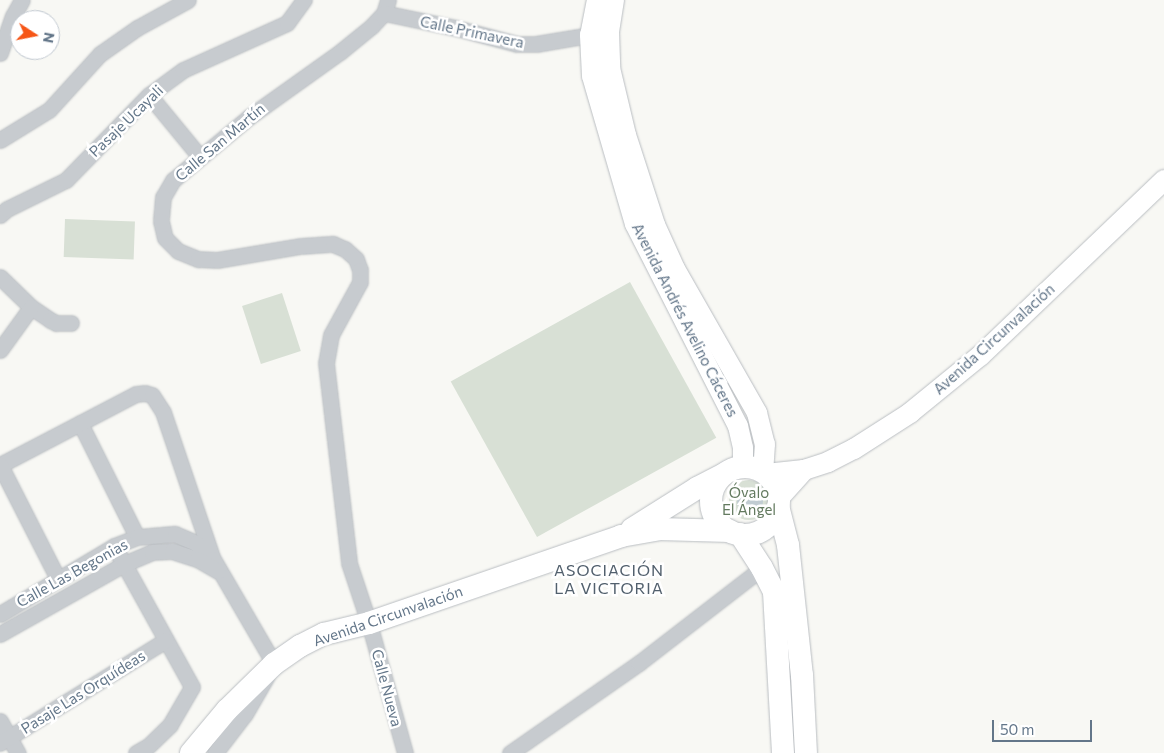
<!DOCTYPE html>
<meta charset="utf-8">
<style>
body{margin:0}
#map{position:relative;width:1164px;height:753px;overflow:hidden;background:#f8f8f4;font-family:Commissioner,sans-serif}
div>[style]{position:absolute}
.green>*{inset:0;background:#d8e0d5;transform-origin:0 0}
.round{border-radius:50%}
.water>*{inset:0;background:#c1ccd2}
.roads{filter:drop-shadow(0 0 1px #babec2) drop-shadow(0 0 1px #babec2)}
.minor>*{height:15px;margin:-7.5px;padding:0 7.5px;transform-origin:7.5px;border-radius:7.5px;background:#c7cbcf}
.major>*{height:20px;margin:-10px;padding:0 10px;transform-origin:10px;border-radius:10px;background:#fff}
.highway>*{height:22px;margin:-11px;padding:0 11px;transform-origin:11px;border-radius:11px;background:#fff}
.highway>.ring{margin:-11px;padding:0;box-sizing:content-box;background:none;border:22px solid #fff;border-radius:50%}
span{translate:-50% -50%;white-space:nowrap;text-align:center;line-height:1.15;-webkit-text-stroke:5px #fff;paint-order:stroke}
.street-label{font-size:15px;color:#637689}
.park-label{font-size:15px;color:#637a5f}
.neighbourhood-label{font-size:16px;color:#52606d;letter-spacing:1px}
.north{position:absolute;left:10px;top:10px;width:50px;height:50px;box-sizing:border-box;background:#fff;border:1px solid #c1c8d0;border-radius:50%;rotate:101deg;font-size:14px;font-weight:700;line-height:20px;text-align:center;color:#637689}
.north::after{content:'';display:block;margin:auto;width:18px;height:22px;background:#f65617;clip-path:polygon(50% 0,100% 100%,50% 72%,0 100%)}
.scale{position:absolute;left:992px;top:720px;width:100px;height:22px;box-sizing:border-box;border:2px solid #637689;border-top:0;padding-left:6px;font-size:15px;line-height:18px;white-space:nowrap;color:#637689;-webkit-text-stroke:4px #fff;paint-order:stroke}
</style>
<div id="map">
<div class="green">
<div style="left:65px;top:219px;width:70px;height:38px;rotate:2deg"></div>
<div style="left:630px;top:282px;width:178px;height:205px;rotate:61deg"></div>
<div style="left:282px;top:293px;width:61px;height:42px;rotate:72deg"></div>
<div class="round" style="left:729px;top:480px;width:40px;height:40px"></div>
</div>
<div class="water">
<div class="round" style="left:737px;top:488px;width:26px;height:26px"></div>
</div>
<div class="roads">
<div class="minor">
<div style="left:388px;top:0;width:14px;rotate:107deg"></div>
<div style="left:384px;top:13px;width:18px;rotate:133deg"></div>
<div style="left:372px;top:26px;width:41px;rotate:140.9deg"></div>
<div style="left:340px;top:52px;width:112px;rotate:144.5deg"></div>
<div style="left:249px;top:117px;width:99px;rotate:140.3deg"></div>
<div style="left:173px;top:180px;width:20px;rotate:120deg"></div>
<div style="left:163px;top:197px;width:24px;rotate:95deg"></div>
<div style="left:161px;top:221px;width:17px;rotate:77deg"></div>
<div style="left:165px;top:238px;width:18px;rotate:45deg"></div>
<div style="left:178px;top:251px;width:22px;rotate:22deg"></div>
<div style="left:198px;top:259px;width:19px;rotate:3deg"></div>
<div style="left:217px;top:260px;width:85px;rotate:-9.5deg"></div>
<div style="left:301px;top:246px;width:32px;rotate:-4deg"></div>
<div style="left:333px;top:244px;width:13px;rotate:23deg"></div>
<div style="left:345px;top:249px;width:15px;rotate:42deg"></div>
<div style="left:356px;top:259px;width:12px;rotate:70deg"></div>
<div style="left:360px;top:270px;width:12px;rotate:90deg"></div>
<div style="left:360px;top:282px;width:60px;rotate:118.7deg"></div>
<div style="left:331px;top:335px;width:28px;rotate:100deg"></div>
<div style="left:326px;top:363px;width:201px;rotate:83.4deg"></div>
<div style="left:349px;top:563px;width:63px;rotate:71.6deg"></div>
<div style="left:369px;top:623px;width:135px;rotate:74.5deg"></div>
<div style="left:384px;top:13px;width:74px;rotate:11.8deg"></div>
<div style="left:456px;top:28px;width:63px;rotate:14.7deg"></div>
<div style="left:517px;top:44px;width:19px"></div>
<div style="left:536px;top:44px;width:55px;rotate:-9.5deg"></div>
<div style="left:0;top:53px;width:39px;rotate:-71deg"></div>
<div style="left:13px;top:16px;width:18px;rotate:-61deg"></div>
<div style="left:149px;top:95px;width:80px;rotate:50.6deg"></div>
<div style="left:0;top:140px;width:57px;rotate:-31.5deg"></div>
<div style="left:49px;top:110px;width:76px;rotate:-47.7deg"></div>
<div style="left:100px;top:54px;width:45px;rotate:-35.1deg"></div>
<div style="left:137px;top:28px;width:58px;rotate:-28.8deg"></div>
<div style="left:0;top:215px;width:9px;rotate:-41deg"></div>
<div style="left:7px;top:209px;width:66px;rotate:-26.2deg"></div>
<div style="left:66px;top:180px;width:119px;rotate:-45.7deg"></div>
<div style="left:149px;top:95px;width:42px;rotate:-36.3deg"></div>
<div style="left:183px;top:70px;width:114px;rotate:-24.3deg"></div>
<div style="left:287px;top:23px;width:29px;rotate:-54deg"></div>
<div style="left:0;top:277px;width:43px;rotate:44.1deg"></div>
<div style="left:31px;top:307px;width:23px;rotate:34deg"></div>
<div style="left:50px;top:320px;width:7px;rotate:27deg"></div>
<div style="left:56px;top:323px;width:15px"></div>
<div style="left:0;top:350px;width:53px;rotate:-54.2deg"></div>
<div style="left:80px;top:423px;width:127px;rotate:63.4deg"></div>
<div style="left:0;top:465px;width:153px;rotate:-27.6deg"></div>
<div style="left:136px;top:394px;width:9px;rotate:-6deg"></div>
<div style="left:145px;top:393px;width:7px;rotate:16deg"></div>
<div style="left:152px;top:395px;width:20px;rotate:57deg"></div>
<div style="left:163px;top:412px;width:153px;rotate:71.3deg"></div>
<div style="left:0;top:465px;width:128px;rotate:63deg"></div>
<div style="left:114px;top:546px;width:161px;rotate:61deg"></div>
<div style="left:192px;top:687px;width:44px;rotate:120.1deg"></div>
<div style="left:170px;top:725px;width:30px;rotate:136deg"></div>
<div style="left:148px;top:746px;width:14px;rotate:150deg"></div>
<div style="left:0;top:614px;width:133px;rotate:-30.8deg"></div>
<div style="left:114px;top:546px;width:25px;rotate:-21deg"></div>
<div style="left:137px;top:537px;width:38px;rotate:-5deg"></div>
<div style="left:175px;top:534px;width:23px;rotate:23deg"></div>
<div style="left:196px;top:543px;width:23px;rotate:43deg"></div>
<div style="left:213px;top:559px;width:121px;rotate:59.8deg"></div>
<div style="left:274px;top:664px;width:58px;rotate:120.1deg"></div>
<div style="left:245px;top:714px;width:49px;rotate:127.6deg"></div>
<div style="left:0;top:634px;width:142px;rotate:-29.4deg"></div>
<div style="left:124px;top:564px;width:30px;rotate:-23deg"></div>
<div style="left:152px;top:552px;width:20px;rotate:-3deg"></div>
<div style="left:172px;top:551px;width:26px;rotate:18deg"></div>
<div style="left:197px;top:559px;width:24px;rotate:30deg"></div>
<div style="left:0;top:721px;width:37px;rotate:61deg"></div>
<div style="left:0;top:743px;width:195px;rotate:-31.8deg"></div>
<div style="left:510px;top:753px;width:157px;rotate:-34.9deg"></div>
<div style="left:639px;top:663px;width:155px;rotate:-37.7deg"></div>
</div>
<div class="major">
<div style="left:597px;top:0;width:36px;rotate:101deg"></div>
<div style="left:590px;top:35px;width:41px;rotate:87.2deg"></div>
<div style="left:592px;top:76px;width:154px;rotate:73.8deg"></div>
<div style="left:635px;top:224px;width:227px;rotate:63deg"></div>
<div style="left:738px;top:426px;width:23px;rotate:77deg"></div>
<div style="left:743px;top:448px;width:19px;rotate:90deg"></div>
<div style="left:614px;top:0;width:32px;rotate:99deg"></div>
<div style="left:609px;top:32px;width:36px;rotate:88deg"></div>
<div style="left:610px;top:68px;width:69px;rotate:76.6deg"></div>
<div style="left:626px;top:135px;width:95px;rotate:72.1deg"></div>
<div style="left:655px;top:225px;width:48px;rotate:65.6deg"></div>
<div style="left:675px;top:269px;width:166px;rotate:60.3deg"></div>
<div style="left:757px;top:413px;width:32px;rotate:76deg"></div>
<div style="left:765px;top:444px;width:28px;rotate:94deg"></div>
<div style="left:766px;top:474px;width:38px;rotate:-6deg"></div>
<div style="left:804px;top:470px;width:25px;rotate:-18deg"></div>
<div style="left:828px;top:462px;width:29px;rotate:-27deg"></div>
<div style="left:854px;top:449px;width:67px;rotate:-32.7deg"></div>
<div style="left:910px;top:413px;width:90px;rotate:-39.2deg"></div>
<div style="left:980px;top:356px;width:255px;rotate:-43.7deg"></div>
<div style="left:779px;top:498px;width:38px;rotate:-48deg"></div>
</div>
<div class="highway">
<div class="ring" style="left:711px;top:467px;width:46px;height:46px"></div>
<div style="left:778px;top:506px;width:40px;rotate:75.6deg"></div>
<div style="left:788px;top:545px;width:131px;rotate:83.9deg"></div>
<div style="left:802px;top:675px;width:78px;rotate:87.1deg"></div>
<div style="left:632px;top:529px;width:77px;rotate:-32.2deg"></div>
<div style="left:697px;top:488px;width:30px;rotate:-27deg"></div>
<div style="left:740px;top:534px;width:40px;rotate:57.1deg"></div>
<div style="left:762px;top:568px;width:27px;rotate:63deg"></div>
<div style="left:774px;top:592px;width:161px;rotate:86.8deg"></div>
<div style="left:191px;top:753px;width:56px;rotate:-50.1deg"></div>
<div style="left:227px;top:710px;width:66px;rotate:-44.4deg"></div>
<div style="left:274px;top:664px;width:32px;rotate:-35deg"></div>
<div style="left:300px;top:646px;width:27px;rotate:-27deg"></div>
<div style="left:324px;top:634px;width:46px;rotate:-13.7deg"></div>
<div style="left:369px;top:623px;width:267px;rotate:-19deg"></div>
<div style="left:621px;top:536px;width:39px;rotate:-10deg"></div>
<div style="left:659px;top:529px;width:71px;rotate:1.6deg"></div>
</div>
</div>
<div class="street-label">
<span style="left:472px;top:32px;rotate:12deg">Calle Primavera</span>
<span style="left:126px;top:121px;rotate:-44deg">Pasaje Ucayali</span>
<span style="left:220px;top:142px;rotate:-40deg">Calle San Martín</span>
<span style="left:685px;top:320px;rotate:63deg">Avenida Andrés Avelino Cáceres</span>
<span style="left:994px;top:339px;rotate:-42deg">Avenida Circunvalación</span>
<span style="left:72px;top:573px;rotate:-29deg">Calle Las Begonias</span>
<span style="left:388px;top:616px;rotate:-19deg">Avenida Circunvalación</span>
<span style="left:387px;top:688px;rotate:75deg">Calle Nueva</span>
<span style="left:83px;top:692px;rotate:-32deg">Pasaje Las Orquídeas</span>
</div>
<div class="park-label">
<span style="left:749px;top:501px">Óvalo<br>El Ángel</span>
</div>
<div class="neighbourhood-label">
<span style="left:609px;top:579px">ASOCIACIÓN<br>LA VICTORIA</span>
</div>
<div class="north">N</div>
<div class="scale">50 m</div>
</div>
